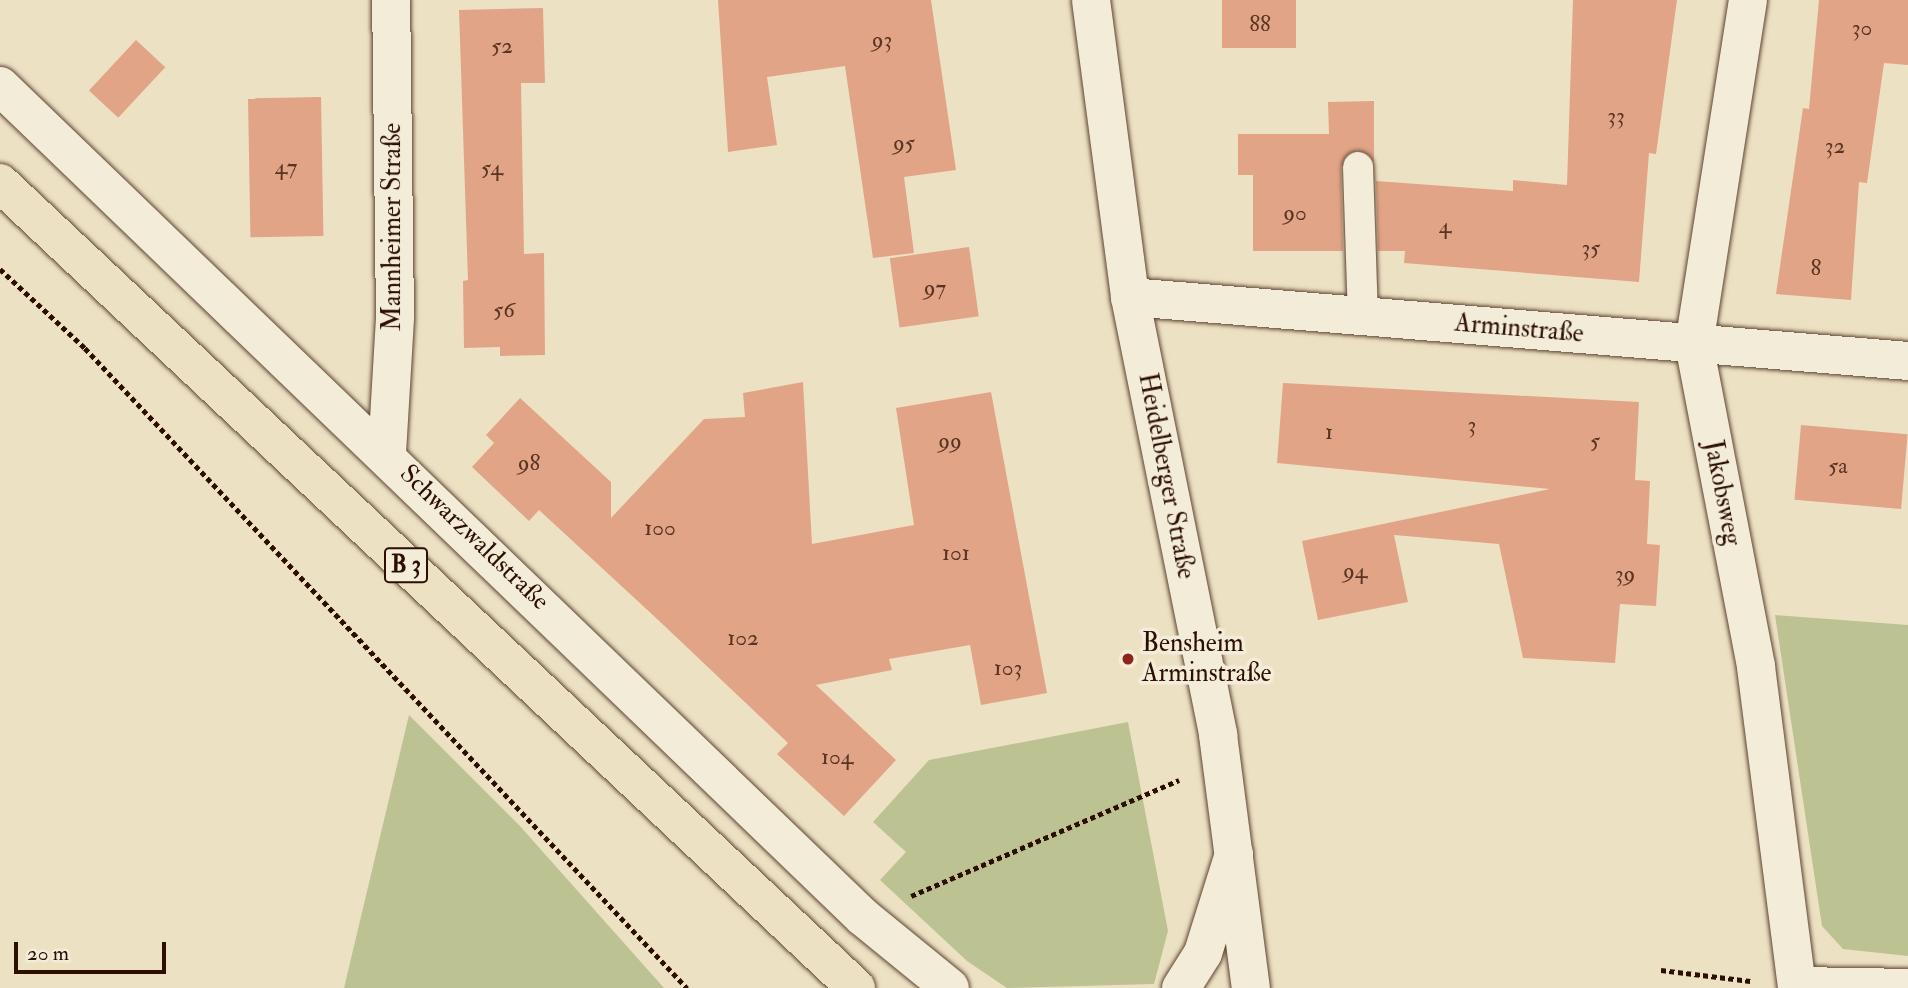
<!DOCTYPE html>
<meta charset="utf-8">
<style>
body{margin:0}
#map{position:relative;width:1908px;height:988px;overflow:hidden;background:#ede1c4;font-family:"IM FELL Double Pica",serif}
div>[style]{position:absolute}
.green>*{inset:0;background:#bcc291}
.building>*{inset:0;background:#e1a486;transform-origin:0 0}
.path>*{height:4.5px;margin-top:-2.25px;transform-origin:0;background:repeating-linear-gradient(90deg,#2d0f00 0 5px,transparent 0 8.5px)}
.roads{filter:drop-shadow(0 0 2px #5d4431) drop-shadow(0 0 2px #5d4431)}
.lane>*{height:30px;margin:-15px;padding:0 15px;transform-origin:15px;border-radius:15px;background:#f3ecd9}
.street>*{height:38px;margin:-19px;padding:0 19px;transform-origin:19px;border-radius:19px;background:#f3ecd9}
.secondary>*{height:38px;margin:-19px;padding:0 19px;transform-origin:19px;border-radius:19px;background:#f3ecd9}
.primary>*{height:38px;margin:-19px;padding:0 19px;transform-origin:19px;border-radius:19px;background:#ede1c4}
.dots>*{width:19px;height:19px;translate:-50% -50%;box-sizing:border-box;border:4px solid #f3ecd9;border-radius:50%}
span{translate:-50% -50%;white-space:nowrap;text-align:center;line-height:1.15;-webkit-text-stroke:7px #f3ecd9;paint-order:stroke}
.number-label{font-size:23px;color:#5a3422}
.number-label span{-webkit-text-stroke-width:0}
.shield-label span{padding:2px 5px;background:#f3ecd9;border:2px solid;border-radius:5px;-webkit-text-stroke-width:0}
.shield-label{font-size:24px;color:#2d0f00;font-weight:700}
.street-label{font-size:26px;color:#2d0f00}
.poi-label{font-size:26px;color:#2d0f00}
.left{translate:0 -50%;text-align:left}
.scale{position:absolute;left:14px;top:942px;width:152px;height:32px;box-sizing:border-box;border:4px solid #2d0f00;border-top:0;padding-left:9px;font-size:21px;line-height:24px;white-space:nowrap;color:#2d0f00;-webkit-text-stroke:5px #f3ecd9;paint-order:stroke}
</style>
<div id="map">
<div class="green">
<div style="clip-path:polygon(1775px 615px,1908px 625px,1908px 956px,1843px 949px,1822px 926px)"></div>
<div style="clip-path:polygon(409px 715px,519px 825px,664px 988px,344px 988px)"></div>
<div style="clip-path:polygon(1128px 722px,1168px 931px,1154px 984px,1007px 988px,967px 961px,880px 880px,906px 852px,873px 822px,929px 760px)"></div>
</div>
<div class="building">
<div style="clip-path:polygon(718px 0,931px 0,956px 170px,904px 177px,914px 253px,873px 258px,845px 66px,767px 77px,777px 145px,728px 152px)"></div>
<div style="left:1222px;top:0;width:74px;height:48px"></div>
<div style="clip-path:polygon(1573px 0,1677px 0,1656px 154px,1649px 153px,1639px 282px,1404px 263px,1405px 251px,1378px 251px,1376px 181px,1513px 191px,1513px 180px,1567px 185px)"></div>
<div style="clip-path:polygon(1819px 0,1908px 0,1908px 65px,1884px 63px,1867px 183px,1859px 182px,1851px 300px,1776px 294px,1803px 108px,1809px 109px)"></div>
<div style="clip-path:polygon(543px 8px,545px 83px,521px 83px,524px 254px,544px 253px,545px 355px,500px 356px,500px 347px,464px 348px,463px 281px,468px 280px,459px 10px)"></div>
<div style="left:136px;top:40px;width:40px;height:69px;rotate:43deg"></div>
<div style="left:321px;top:97px;width:139px;height:73px;rotate:89deg"></div>
<div style="clip-path:polygon(1374px 101px,1374px 162px,1357px 150px,1341px 167px,1343px 251px,1253px 251px,1253px 175px,1238px 175px,1238px 134px,1329px 134px,1328px 102px)"></div>
<div style="left:969px;top:247px;width:70px;height:80px;rotate:82deg"></div>
<div style="clip-path:polygon(803px 382px,812px 544px,914px 525px,896px 408px,991px 392px,1047px 693px,981px 705px,970px 645px,889px 659px,892px 670px,816px 685px,896px 760px,844px 816px,777px 754px,788px 743px,655px 617px,539px 510px,529px 521px,472px 467px,494px 443px,486px 435px,520px 398px,611px 482px,611px 518px,704px 419px,745px 417px,743px 393px)"></div>
<div style="clip-path:polygon(1283px 383px,1639px 402px,1635px 480px,1650px 481px,1647px 544px,1660px 545px,1656px 606px,1620px 604px,1615px 663px,1523px 658px,1499px 544px,1394px 535px,1408px 602px,1318px 620px,1302px 541px,1550px 489px,1277px 463px)"></div>
<div style="left:1801px;top:425px;width:107px;height:75px;rotate:5deg"></div>
</div>
<div class="path">
<div style="left:0;top:269px;width:116px;rotate:42.9deg"></div>
<div style="left:85px;top:348px;width:879px;rotate:46.75deg"></div>
<div style="left:911px;top:896px;width:292px;rotate:-23.4deg"></div>
<div style="left:1661px;top:970px;width:90px;rotate:7deg"></div>
</div>
<div class="roads">
<div class="lane">
<div style="left:1358px;top:167px;width:149px;rotate:88.1deg"></div>
</div>
<div class="street">
<div style="left:1748px;top:0;width:348px;rotate:98.9deg"></div>
<div style="left:1694px;top:344px;width:329px;rotate:79.1deg"></div>
<div style="left:1756px;top:667px;width:324px;rotate:82.7deg"></div>
<div style="left:0;top:86px;width:1198px;rotate:43.92deg"></div>
<div style="left:863px;top:917px;width:112px;rotate:39.2deg"></div>
<div style="left:1130px;top:297px;width:781px;rotate:4.7deg"></div>
<div style="left:387px;top:453px;width:136px;rotate:-86.6deg"></div>
<div style="left:395px;top:317px;width:317px;rotate:-90.7deg"></div>
<div style="left:1797px;top:986px;width:111px;rotate:1deg"></div>
<div style="left:1181px;top:988px;width:41px;rotate:-57.8deg"></div>
<div style="left:1203px;top:953px;width:104px;rotate:-72.6deg"></div>
</div>
<div class="secondary">
<div style="left:1091px;top:0;width:300px;rotate:82.5deg"></div>
<div style="left:1130px;top:297px;width:447px;rotate:78.6deg"></div>
<div style="left:1218px;top:735px;width:255px;rotate:82.6deg"></div>
</div>
<div class="primary">
<div style="left:0;top:183px;width:1175px;rotate:43.24deg"></div>
</div>
</div>
<div class="dots">
<div style="left:1128px;top:659px;background:#8f2418"></div>
</div>
<div class="number-label">
<span style="left:1260px;top:24px">88</span>
<span style="left:1862px;top:28px">30</span>
<span style="left:882px;top:40px">93</span>
<span style="left:502px;top:46px">52</span>
<span style="left:1616px;top:116px">33</span>
<span style="left:904px;top:143px">95</span>
<span style="left:1835px;top:146px">32</span>
<span style="left:286px;top:167px">47</span>
<span style="left:492px;top:168px">54</span>
<span style="left:1295px;top:213px">90</span>
<span style="left:1445px;top:226px">4</span>
<span style="left:1591px;top:248px">35</span>
<span style="left:1816px;top:268px">8</span>
<span style="left:935px;top:288px">97</span>
<span style="left:504px;top:310px">56</span>
<span style="left:1472px;top:425px">3</span>
<span style="left:1329px;top:432px">1</span>
<span style="left:950px;top:441px">99</span>
<span style="left:1595px;top:441px">5</span>
<span style="left:529px;top:463px">98</span>
<span style="left:1838px;top:466px">5a</span>
<span style="left:660px;top:528px">100</span>
<span style="left:956px;top:553px">101</span>
<span style="left:1355px;top:571px">94</span>
<span style="left:1625px;top:574px">39</span>
<span style="left:743px;top:638px">102</span>
<span style="left:1008px;top:668px">103</span>
<span style="left:837px;top:757px">104</span>
</div>
<div class="shield-label">
<span style="left:406px;top:565px">B 3</span>
</div>
<div class="street-label">
<span style="left:393px;top:227px;rotate:-90deg">Mannheimer Straße</span>
<span style="left:1519px;top:329px;rotate:5deg">Arminstraße</span>
<span style="left:1166px;top:476px;rotate:79deg">Heidelberger Straße</span>
<span style="left:1722px;top:493px;rotate:79deg">Jakobsweg</span>
<span style="left:474px;top:538px;rotate:44deg">Schwarzwaldstraße</span>
</div>
<div class="poi-label">
<span class="left" style="left:1142px;top:659px">Bensheim<br>Arminstraße</span>
</div>
<div class="scale">20 m</div>
</div>
